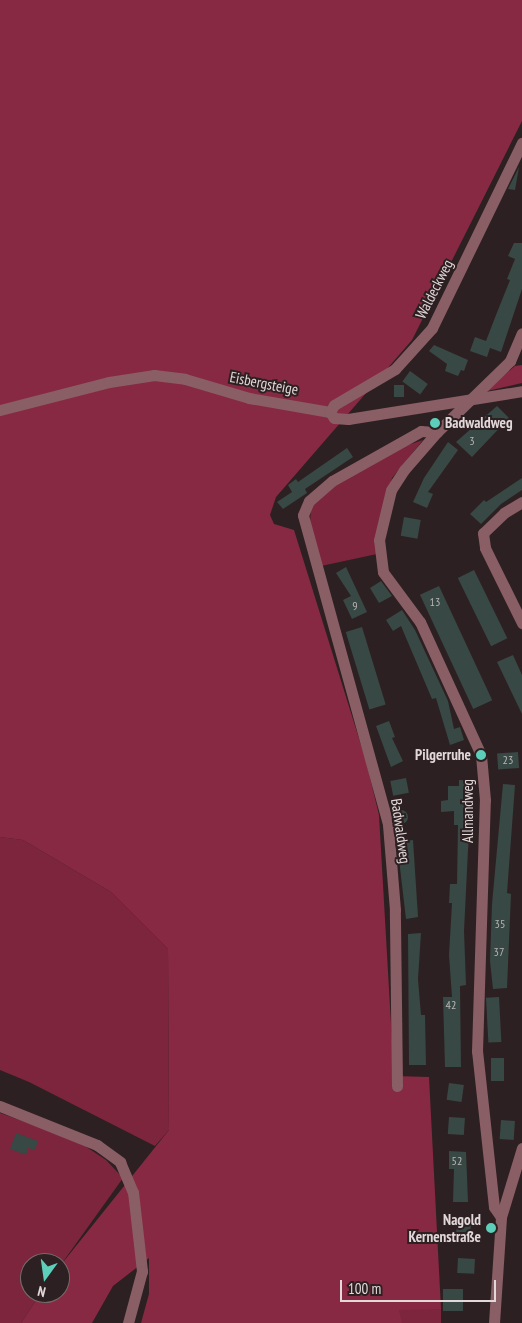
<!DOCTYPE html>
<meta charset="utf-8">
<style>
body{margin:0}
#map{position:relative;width:522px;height:1323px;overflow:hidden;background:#2d2022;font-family:"PT Sans Narrow",sans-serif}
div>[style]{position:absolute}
.green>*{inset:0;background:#7c253c;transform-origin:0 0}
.forest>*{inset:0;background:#872943}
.building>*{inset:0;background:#384844;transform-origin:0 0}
.round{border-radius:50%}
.minor>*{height:11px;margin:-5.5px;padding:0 5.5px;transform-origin:5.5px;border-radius:5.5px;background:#8a5e65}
.dots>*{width:14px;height:14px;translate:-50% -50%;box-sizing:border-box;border:2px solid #2d2022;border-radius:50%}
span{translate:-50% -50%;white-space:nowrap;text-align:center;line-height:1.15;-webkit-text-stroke:4px #2d2022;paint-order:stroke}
.number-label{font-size:12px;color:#b8b4b4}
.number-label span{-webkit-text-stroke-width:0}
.street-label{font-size:15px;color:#e2d8d9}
.poi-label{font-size:15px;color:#e2d8d9;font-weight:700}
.left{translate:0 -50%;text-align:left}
.right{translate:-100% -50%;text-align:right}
.north{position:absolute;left:20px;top:1253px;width:50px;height:50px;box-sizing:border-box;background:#2d2022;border:1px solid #756a6b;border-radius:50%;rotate:194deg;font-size:14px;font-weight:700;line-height:20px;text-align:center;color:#e2d8d9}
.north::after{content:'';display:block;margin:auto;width:18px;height:22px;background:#5dceb9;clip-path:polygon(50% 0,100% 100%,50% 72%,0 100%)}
.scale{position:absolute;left:340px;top:1280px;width:156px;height:22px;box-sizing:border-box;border:2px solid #e2d8d9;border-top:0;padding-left:6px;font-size:15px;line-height:18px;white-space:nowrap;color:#e2d8d9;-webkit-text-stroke:4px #2d2022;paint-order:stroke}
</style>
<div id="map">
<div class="green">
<div style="clip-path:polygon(423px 440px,392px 478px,377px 554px,321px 566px,310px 523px,311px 508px,320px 494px,405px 446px)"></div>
<div style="clip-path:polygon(0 837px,23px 840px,111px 892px,168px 949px,169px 1130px,155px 1146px,29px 1082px,0 1070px)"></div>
<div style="clip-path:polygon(0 1113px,76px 1140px,106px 1160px,123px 1178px,60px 1266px,60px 1263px,30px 1263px,30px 1293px,41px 1293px,21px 1323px,0 1323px)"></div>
<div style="left:441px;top:1309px;width:14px;height:42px;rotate:90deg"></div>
</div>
<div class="forest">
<div style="clip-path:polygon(0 0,522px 0,522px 121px,412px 340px,276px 497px,270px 515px,274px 524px,294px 530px,366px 761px,379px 815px,394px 1076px,429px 1077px,441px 1309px,399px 1310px,402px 1323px,141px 1323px,149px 1294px,149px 1258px,113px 1286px,92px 1323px,21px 1323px,41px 1293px,60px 1293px,60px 1266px,169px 1130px,168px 949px,111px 892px,23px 840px,0 837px)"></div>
<div style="clip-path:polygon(522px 365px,522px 383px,483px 392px,515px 366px)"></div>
</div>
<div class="building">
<div style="clip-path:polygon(519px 167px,515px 190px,508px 189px)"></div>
<div style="clip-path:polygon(514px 243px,522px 243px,522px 289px,501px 352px,490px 348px,487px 357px,470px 351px,475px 337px,486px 341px,496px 315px,510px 280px,507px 279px,515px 259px,508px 256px)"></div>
<div style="clip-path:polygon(434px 345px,468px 360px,464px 371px,461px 370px,458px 376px,445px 371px,447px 364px,429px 351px)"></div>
<div style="left:410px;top:371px;width:22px;height:13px;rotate:36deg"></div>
<div style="left:394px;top:385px;width:10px;height:12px"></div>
<div style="clip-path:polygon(497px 406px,509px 418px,472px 457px,456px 442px)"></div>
<div style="clip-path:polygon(448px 442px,458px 450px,428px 492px,433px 494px,427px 508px,413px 502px,424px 478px)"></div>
<div style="clip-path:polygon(347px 448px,353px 457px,305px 489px,307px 493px,283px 509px,277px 502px,292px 492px,288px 485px,296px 479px,298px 482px)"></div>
<div style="clip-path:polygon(522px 478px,522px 490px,501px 504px,481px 524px,470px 514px,484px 500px,486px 502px)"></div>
<div style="left:404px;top:517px;width:17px;height:19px;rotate:10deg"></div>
<div style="clip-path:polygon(346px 567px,367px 612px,352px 619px,343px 600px,351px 596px,336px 573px)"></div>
<div style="left:474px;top:570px;width:76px;height:18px;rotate:64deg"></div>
<div style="clip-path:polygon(381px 581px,392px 596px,379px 603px,370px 588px)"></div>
<div style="left:439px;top:586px;width:126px;height:21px;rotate:65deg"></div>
<div style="clip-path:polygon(402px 610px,415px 630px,448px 701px,454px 729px,460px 727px,464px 740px,450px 745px,436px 698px,432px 699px,401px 626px,393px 631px,386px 620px)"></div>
<div style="left:362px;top:627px;width:81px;height:17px;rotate:73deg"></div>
<div style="clip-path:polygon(513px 655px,522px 675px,522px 714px,497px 662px)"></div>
<div style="clip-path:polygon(389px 721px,395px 737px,392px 738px,403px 761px,391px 767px,376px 726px)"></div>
<div style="left:518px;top:752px;width:16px;height:21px;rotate:86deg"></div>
<div style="left:406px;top:778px;width:15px;height:16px;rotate:79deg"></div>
<div style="clip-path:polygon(459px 780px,473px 781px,474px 825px,470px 825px,468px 850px,464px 931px,466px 985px,460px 986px,461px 1067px,445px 1067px,443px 997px,452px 997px,449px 955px,452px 903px,449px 903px,450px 884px,457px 884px,458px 825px,454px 825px,454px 811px,441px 812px,441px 801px,448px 800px,448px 786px,459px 786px)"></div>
<div style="clip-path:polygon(503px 784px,515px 785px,507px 893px,511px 894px,507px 988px,493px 989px,490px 961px,492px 904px)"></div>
<div class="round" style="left:394px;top:810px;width:14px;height:14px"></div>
<div style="clip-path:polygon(413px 840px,418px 917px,406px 919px,397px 842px)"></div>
<div style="clip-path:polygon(421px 933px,418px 979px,421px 1015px,425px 1015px,426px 1065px,409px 1065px,408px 934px)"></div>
<div style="left:499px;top:997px;width:45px;height:13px;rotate:87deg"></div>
<div style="left:491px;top:1058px;width:13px;height:23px"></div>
<div style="left:449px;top:1083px;width:15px;height:17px;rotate:8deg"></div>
<div style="left:449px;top:1117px;width:16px;height:17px;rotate:4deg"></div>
<div style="left:501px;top:1120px;width:14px;height:19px;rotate:4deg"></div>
<div style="clip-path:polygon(16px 1133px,38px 1141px,35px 1150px,28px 1148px,26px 1155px,10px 1149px)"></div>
<div style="clip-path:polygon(449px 1151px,466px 1152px,468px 1202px,453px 1202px,454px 1169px,449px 1169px)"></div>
<div style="left:458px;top:1218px;width:14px;height:16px;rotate:8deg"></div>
<div style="left:458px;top:1258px;width:17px;height:15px;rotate:3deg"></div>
<div style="left:443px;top:1289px;width:20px;height:22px"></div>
</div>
<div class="minor">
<div style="left:0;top:410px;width:113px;rotate:-14.4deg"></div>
<div style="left:109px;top:382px;width:46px;rotate:-8.8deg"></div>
<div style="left:154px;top:375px;width:31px;rotate:7deg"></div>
<div style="left:185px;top:379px;width:67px;rotate:16.5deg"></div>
<div style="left:249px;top:398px;width:82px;rotate:9.8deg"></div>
<div style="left:330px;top:412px;width:7px;rotate:56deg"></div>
<div style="left:334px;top:418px;width:14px;rotate:4deg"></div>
<div style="left:348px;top:419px;width:176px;rotate:-9.1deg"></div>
<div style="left:330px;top:412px;width:8px;rotate:-60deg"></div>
<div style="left:334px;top:405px;width:71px;rotate:-30.5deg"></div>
<div style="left:395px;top:369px;width:55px;rotate:-47.9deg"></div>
<div style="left:432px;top:328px;width:206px;rotate:-64.1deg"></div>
<div style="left:522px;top:502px;width:21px;rotate:149deg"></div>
<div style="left:504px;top:513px;width:29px;rotate:136deg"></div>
<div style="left:483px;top:533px;width:15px;rotate:82deg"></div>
<div style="left:485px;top:548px;width:84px;rotate:63.7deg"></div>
<div style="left:397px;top:1086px;width:176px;rotate:-90.7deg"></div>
<div style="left:395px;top:910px;width:86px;rotate:-94.7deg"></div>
<div style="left:388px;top:824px;width:320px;rotate:-105.4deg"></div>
<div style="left:303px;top:515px;width:15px;rotate:-67deg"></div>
<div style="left:309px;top:501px;width:30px;rotate:-41deg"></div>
<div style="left:332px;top:481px;width:102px;rotate:-29.3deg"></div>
<div style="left:421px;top:431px;width:16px;rotate:4deg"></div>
<div style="left:0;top:1106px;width:105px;rotate:21.9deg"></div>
<div style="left:97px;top:1145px;width:29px;rotate:36deg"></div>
<div style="left:120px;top:1162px;width:33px;rotate:67deg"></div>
<div style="left:133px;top:1192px;width:80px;rotate:83.5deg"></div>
<div style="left:142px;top:1271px;width:54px;rotate:105.1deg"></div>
<div style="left:501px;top:1217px;width:12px;rotate:-125deg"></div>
<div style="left:494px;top:1207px;width:157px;rotate:-96.2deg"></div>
<div style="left:477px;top:1051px;width:251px;rotate:-88.2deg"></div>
<div style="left:485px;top:800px;width:45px;rotate:-95.1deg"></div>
<div style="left:481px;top:755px;width:146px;rotate:-114.6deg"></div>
<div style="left:420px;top:622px;width:62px;rotate:-126.5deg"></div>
<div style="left:383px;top:572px;width:32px;rotate:-97deg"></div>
<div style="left:379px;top:540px;width:51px;rotate:-76.5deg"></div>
<div style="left:391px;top:490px;width:24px;rotate:-57deg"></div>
<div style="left:404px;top:470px;width:50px;rotate:-49deg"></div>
<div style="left:437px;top:432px;width:102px;rotate:-44.2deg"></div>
<div style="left:510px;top:361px;width:30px;rotate:-67deg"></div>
<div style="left:494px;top:1323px;width:106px;rotate:-86.2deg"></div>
<div style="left:501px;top:1217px;width:72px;rotate:-73.1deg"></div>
</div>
<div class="dots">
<div style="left:435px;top:423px;background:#5dceb9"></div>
<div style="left:481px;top:755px;background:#5dceb9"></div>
<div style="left:491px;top:1228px;background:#5dceb9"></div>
</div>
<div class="number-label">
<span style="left:472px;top:441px">3</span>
<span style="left:435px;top:602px">13</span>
<span style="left:355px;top:606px">9</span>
<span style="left:508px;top:760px">23</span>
<span style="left:500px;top:924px">35</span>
<span style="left:499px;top:952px">37</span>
<span style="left:451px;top:1005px">42</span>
<span style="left:457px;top:1161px">52</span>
</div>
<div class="street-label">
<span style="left:434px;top:289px;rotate:-63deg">Waldeckweg</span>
<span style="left:264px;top:383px;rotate:11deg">Eisbergsteige</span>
<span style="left:468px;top:811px;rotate:-90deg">Allmandweg</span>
<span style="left:401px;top:831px;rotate:82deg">Badwaldweg</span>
</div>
<div class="poi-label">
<span class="left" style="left:445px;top:423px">Badwaldweg</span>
<span class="right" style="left:471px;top:755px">Pilgerruhe</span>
<span class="right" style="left:481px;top:1228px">Nagold<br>Kernenstraße</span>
</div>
<div class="north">N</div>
<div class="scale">100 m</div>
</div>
